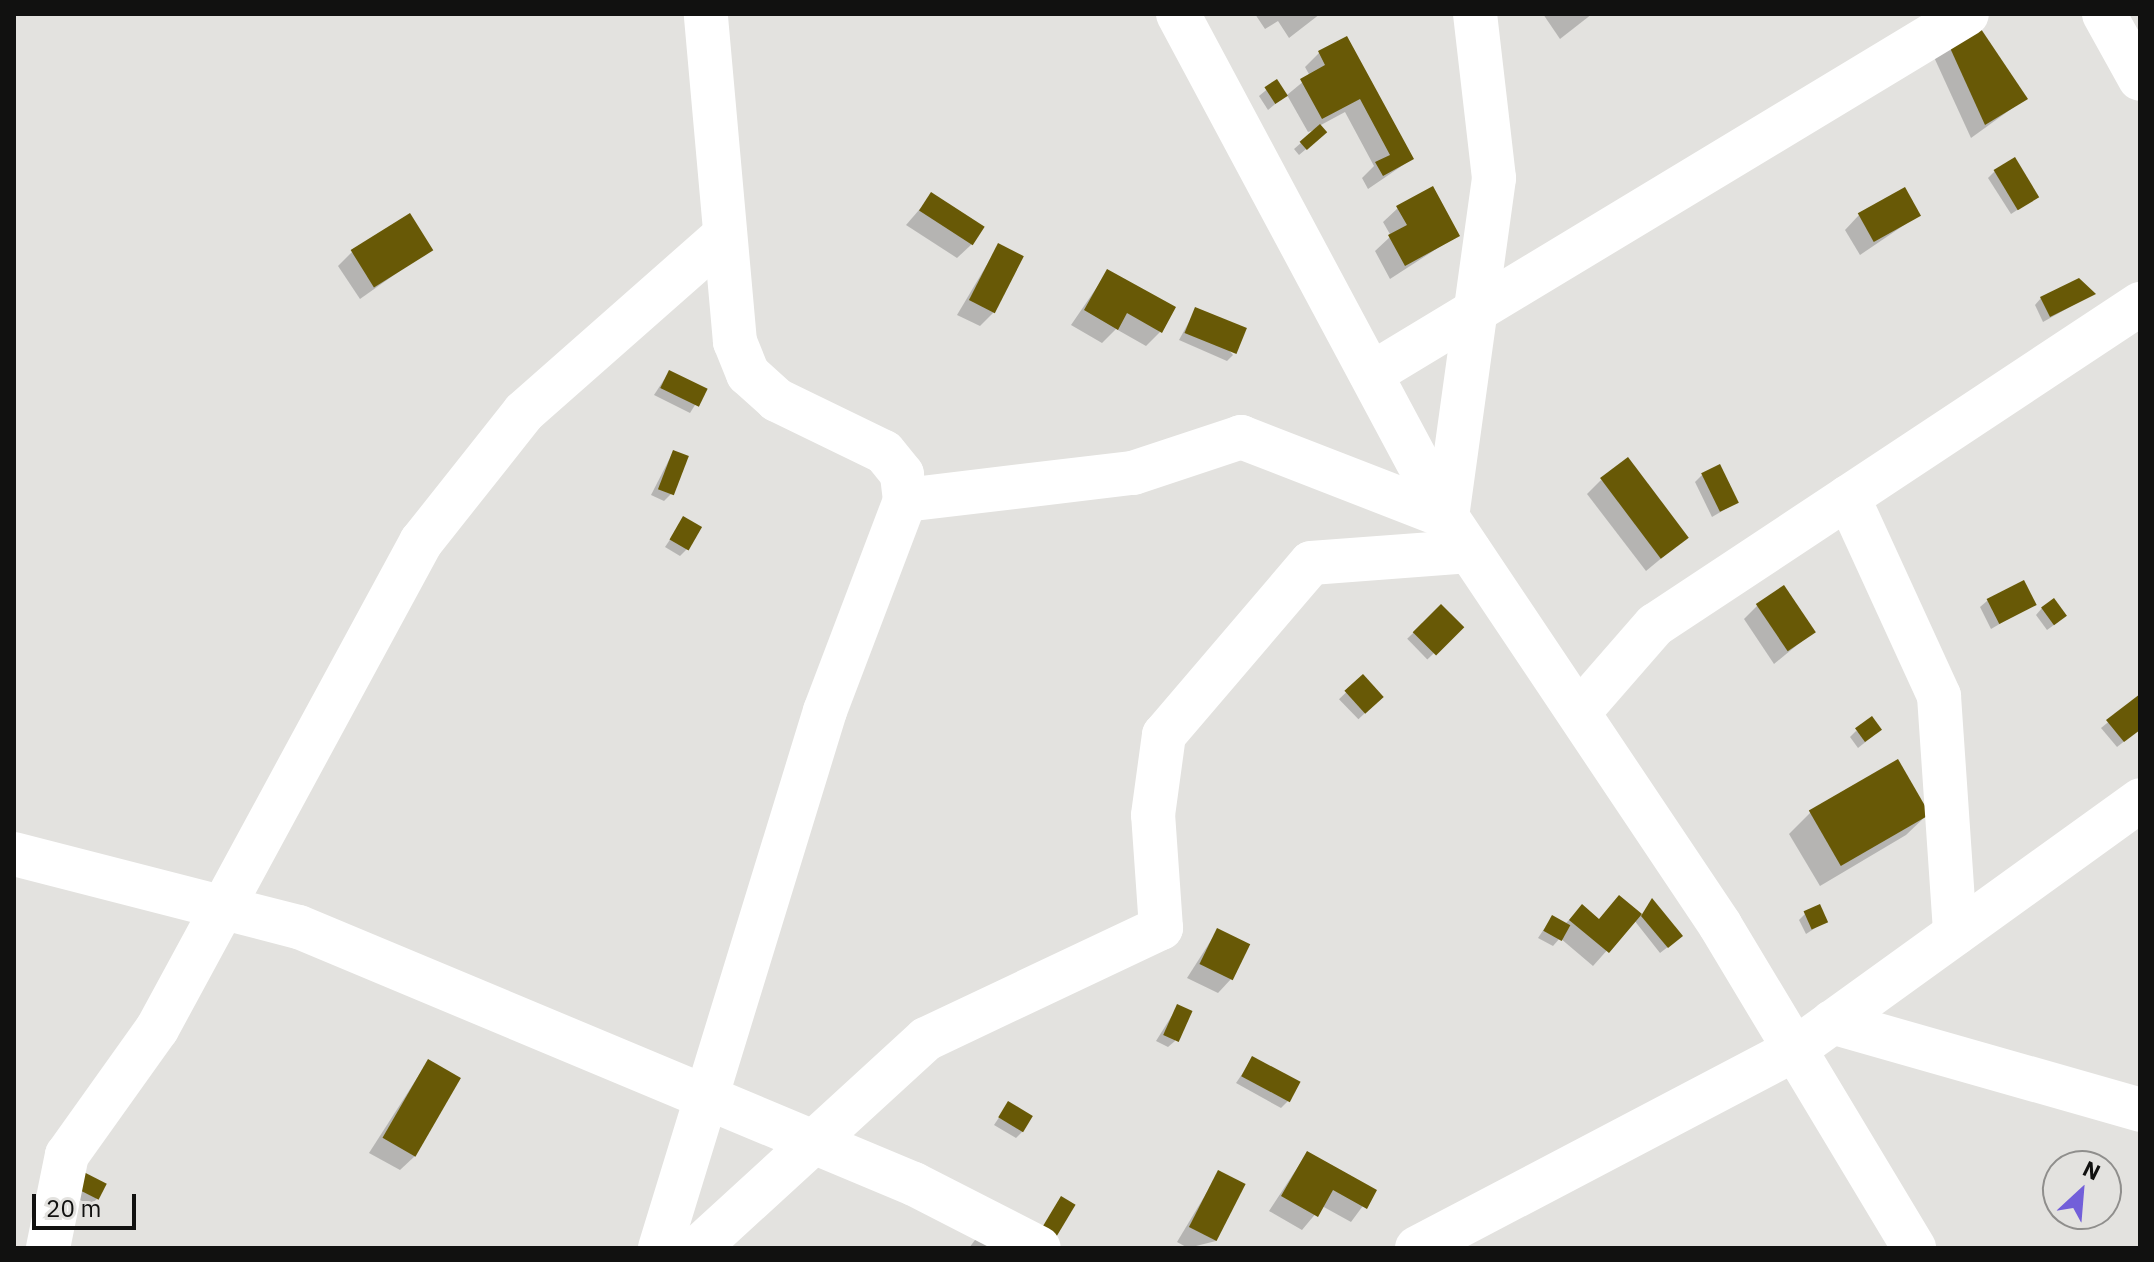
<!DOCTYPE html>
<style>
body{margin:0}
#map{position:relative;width:2154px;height:1262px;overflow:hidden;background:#e3e2df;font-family:"IBM Plex Sans",sans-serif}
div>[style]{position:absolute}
.shadow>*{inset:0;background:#0003;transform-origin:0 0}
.building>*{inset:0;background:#685906;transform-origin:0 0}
.minor>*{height:44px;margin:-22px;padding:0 22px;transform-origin:22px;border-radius:22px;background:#fff}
span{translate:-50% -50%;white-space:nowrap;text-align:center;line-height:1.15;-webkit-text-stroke:8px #e3e2df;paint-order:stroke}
.frame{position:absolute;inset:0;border:16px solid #111110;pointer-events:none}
.north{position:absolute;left:2042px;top:1150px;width:80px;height:80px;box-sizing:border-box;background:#e3e2df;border:2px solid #8f8e8c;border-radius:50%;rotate:26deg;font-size:22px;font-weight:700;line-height:32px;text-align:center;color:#111110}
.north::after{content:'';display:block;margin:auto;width:28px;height:36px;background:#725fd9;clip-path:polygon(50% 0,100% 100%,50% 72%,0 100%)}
.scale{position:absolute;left:32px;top:1194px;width:104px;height:36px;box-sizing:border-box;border:4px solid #111110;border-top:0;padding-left:10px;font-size:24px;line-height:28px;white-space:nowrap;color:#111110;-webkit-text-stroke:6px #e3e2df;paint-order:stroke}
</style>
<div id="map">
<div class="shadow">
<div style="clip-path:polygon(1255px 14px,1320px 14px,1289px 38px,1278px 21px,1265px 29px)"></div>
<div style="clip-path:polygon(1543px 14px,1592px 14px,1560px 39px)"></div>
<div style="clip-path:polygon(1346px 39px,1412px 159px,1368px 189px,1362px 178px,1374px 166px,1345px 112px,1319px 126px,1318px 139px,1299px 155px,1294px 149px,1317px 129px,1308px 132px,1287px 95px,1310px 76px,1305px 67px,1319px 53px)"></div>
<div style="clip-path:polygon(1947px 41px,2025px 99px,1971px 138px,1933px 55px)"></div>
<div style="clip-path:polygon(1276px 82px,1285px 96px,1268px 110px,1259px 96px)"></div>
<div style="clip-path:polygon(1995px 171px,2037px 197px,2011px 214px,1988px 178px)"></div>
<div style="clip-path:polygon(932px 195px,972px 244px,957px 258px,906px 225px)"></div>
<div style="clip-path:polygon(1398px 208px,1458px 235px,1390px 279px,1375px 251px,1391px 236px,1383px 222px)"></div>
<div style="clip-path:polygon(1859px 215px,1919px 215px,1860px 255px,1845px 230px)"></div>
<div style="clip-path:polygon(998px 246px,994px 312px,980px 326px,957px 315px)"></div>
<div style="clip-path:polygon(431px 249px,360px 299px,338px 266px,352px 252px)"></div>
<div style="clip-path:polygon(1108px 271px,1160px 332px,1146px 346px,1116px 329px,1102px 343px,1071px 325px)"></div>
<div style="clip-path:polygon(2093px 294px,2043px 322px,2035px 305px,2041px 298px)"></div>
<div style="clip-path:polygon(1196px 309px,1233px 355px,1227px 361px,1179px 340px)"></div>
<div style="clip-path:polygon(669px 372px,705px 389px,690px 413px,654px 395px)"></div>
<div style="clip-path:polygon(673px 452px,671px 494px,664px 501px,651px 495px)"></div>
<div style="clip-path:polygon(1702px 475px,1736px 503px,1712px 517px,1695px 482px)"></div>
<div style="clip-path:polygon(1601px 480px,1687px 537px,1646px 571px,1587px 494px)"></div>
<div style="clip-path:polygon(684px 519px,687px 549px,680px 556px,665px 547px)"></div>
<div style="clip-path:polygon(1987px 601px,2034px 604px,1991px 629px,1980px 607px)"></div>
<div style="clip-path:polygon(1758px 605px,1813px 632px,1774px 664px,1744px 619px)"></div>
<div style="left:1441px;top:606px;width:29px;height:47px;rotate:46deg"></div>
<div style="clip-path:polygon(2042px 608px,2058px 622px,2047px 630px,2036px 615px)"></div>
<div style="left:1362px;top:677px;width:28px;height:32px;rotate:46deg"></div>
<div style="clip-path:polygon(2140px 696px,2140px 729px,2117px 747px,2101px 728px)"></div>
<div style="clip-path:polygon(1856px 731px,1873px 736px,1858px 748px,1850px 737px)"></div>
<div style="clip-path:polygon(1811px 812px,1928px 814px,1906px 835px,1820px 886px,1789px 834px)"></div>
<div style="clip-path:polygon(1619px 898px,1641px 916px,1652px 901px,1673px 943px,1660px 953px,1634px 920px,1593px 966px,1560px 938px,1553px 946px,1538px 938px,1552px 917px,1565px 924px,1582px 907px,1598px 921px)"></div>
<div style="clip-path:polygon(1806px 913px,1826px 921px,1806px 934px,1799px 920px)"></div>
<div style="clip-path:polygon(1217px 931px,1232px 978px,1218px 993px,1187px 978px)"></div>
<div style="clip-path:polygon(1178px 1006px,1175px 1041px,1168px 1047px,1156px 1041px)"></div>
<div style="clip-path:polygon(1253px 1058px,1288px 1101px,1281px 1108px,1236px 1083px)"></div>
<div style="clip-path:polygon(428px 1061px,415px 1156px,400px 1170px,369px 1153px)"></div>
<div style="clip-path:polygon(1008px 1104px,1023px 1131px,1016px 1138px,994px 1125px)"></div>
<div style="clip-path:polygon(1307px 1153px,1374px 1191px,1351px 1222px,1322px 1206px,1302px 1230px,1269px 1211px)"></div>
<div style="clip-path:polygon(1219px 1172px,1216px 1241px,1188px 1248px,1177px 1242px)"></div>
<div style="clip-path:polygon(66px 1175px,97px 1199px,90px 1205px,58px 1189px)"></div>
<div style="clip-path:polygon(978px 1236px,1001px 1248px,969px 1248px)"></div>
</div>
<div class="building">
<div style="clip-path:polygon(1979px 26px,2028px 99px,1985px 125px,1946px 39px)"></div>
<div style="clip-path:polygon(1347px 36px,1414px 159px,1383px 176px,1375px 162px,1390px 155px,1360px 99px,1322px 119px,1300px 79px,1325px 65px,1318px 51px)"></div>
<div style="left:1277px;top:79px;width:20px;height:15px;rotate:57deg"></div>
<div style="left:1320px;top:124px;width:11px;height:27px;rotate:49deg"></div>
<div style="left:2015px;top:157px;width:47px;height:25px;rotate:59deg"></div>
<div style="clip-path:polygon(1433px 186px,1460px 236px,1405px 266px,1388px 235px,1407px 225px,1396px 206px)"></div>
<div style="left:1905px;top:187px;width:33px;height:54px;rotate:61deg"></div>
<div style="left:931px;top:192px;width:64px;height:22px;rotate:33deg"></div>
<div style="left:410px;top:213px;width:44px;height:70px;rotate:58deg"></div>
<div style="left:998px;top:243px;width:29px;height:64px;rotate:27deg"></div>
<div style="clip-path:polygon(1107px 269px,1176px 307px,1162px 333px,1127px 313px,1118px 330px,1084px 310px)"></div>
<div style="clip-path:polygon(2079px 278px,2096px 294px,2050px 317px,2040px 297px)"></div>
<div style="left:1195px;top:307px;width:56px;height:28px;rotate:22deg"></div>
<div style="left:669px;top:370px;width:43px;height:20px;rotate:26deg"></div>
<div style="left:673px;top:450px;width:17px;height:42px;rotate:21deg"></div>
<div style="left:1628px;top:457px;width:101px;height:35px;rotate:53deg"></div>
<div style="left:1720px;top:464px;width:43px;height:21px;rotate:64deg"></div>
<div style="left:683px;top:516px;width:22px;height:27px;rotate:30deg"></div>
<div style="left:2024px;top:580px;width:28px;height:42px;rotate:63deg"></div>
<div style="left:1784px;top:585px;width:57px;height:34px;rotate:56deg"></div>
<div style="left:2054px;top:598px;width:22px;height:16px;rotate:54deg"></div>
<div style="left:1441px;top:604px;width:33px;height:40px;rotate:45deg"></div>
<div style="left:1363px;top:674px;width:31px;height:25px;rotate:48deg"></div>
<div style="clip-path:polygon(2140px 694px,2140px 730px,2124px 742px,2106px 720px)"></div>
<div style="left:1872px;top:716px;width:17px;height:21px;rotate:54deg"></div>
<div style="left:1898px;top:759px;width:64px;height:103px;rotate:60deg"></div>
<div style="clip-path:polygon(1619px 895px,1642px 914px,1609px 953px,1569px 920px,1582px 904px,1599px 919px)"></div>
<div style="clip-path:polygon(1652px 898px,1683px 936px,1668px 948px,1641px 916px)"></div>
<div style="left:1820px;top:904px;width:20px;height:18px;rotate:66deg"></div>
<div style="left:1552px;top:915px;width:21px;height:18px;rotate:29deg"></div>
<div style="left:1217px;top:928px;width:37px;height:40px;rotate:26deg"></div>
<div style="left:1177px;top:1004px;width:17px;height:34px;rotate:24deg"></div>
<div style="left:1252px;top:1056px;width:55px;height:23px;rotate:28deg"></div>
<div style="left:428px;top:1059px;width:38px;height:91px;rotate:30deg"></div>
<div style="left:1008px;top:1101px;width:29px;height:19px;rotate:31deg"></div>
<div style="clip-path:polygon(1307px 1151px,1377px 1190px,1367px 1209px,1333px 1190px,1318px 1217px,1281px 1196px)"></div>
<div style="left:72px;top:1166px;width:39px;height:18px;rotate:27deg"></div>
<div style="left:1218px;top:1170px;width:31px;height:64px;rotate:27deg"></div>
<div style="left:1061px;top:1196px;width:17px;height:44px;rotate:31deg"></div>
</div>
<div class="minor">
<div style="left:1178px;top:14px;width:570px;rotate:61.86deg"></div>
<div style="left:1447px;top:517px;width:491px;rotate:56.2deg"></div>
<div style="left:1720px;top:925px;width:377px;rotate:59deg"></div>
<div style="left:2104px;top:14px;width:74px;rotate:61deg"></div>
<div style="left:1371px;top:374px;width:696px;rotate:-31.13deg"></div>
<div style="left:1848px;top:497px;width:219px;rotate:65.4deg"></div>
<div style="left:1939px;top:696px;width:238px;rotate:86.1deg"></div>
<div style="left:905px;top:500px;width:230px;rotate:-6.8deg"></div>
<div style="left:1133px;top:473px;width:114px;rotate:-18.4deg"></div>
<div style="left:1241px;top:437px;width:221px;rotate:21.2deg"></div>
<div style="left:1447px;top:517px;width:342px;rotate:-82.1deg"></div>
<div style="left:1494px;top:178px;width:165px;rotate:-96.6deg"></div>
<div style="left:1579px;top:712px;width:116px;rotate:-48.9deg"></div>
<div style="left:1655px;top:625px;width:582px;rotate:-33.5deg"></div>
<div style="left:14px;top:854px;width:294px;rotate:14.4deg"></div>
<div style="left:299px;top:927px;width:667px;rotate:22.68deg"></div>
<div style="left:914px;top:1184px;width:140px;rotate:27.1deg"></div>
<div style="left:1832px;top:1022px;width:320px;rotate:15.9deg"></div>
<div style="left:48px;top:1248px;width:95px;rotate:-78.5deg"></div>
<div style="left:67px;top:1155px;width:155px;rotate:-54.5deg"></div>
<div style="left:157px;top:1029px;width:554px;rotate:-61.54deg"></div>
<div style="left:421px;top:542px;width:166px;rotate:-51.6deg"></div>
<div style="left:524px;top:412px;width:268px;rotate:-41.4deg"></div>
<div style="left:660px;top:1248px;width:562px;rotate:-72.92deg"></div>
<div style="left:825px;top:711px;width:226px;rotate:-69.2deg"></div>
<div style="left:905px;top:500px;width:26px;rotate:-97deg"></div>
<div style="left:902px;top:474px;width:28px;rotate:-129deg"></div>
<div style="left:884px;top:452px;width:119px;rotate:-154.1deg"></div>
<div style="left:777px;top:400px;width:39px;rotate:-138deg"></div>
<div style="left:748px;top:374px;width:35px;rotate:-112deg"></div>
<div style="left:735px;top:342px;width:329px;rotate:-95.1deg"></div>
<div style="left:698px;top:1248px;width:309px;rotate:-42.5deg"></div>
<div style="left:926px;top:1039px;width:260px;rotate:-25.3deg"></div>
<div style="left:1161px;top:928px;width:113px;rotate:-94deg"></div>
<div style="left:1153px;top:815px;width:81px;rotate:-82.2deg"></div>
<div style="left:1164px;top:735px;width:226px;rotate:-49.5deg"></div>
<div style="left:1311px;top:563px;width:159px;rotate:-4.3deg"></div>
<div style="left:1417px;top:1248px;width:426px;rotate:-27.7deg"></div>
<div style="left:1794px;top:1050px;width:427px;rotate:-35.8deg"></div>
</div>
<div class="frame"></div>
<div class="north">N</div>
<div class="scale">20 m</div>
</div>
